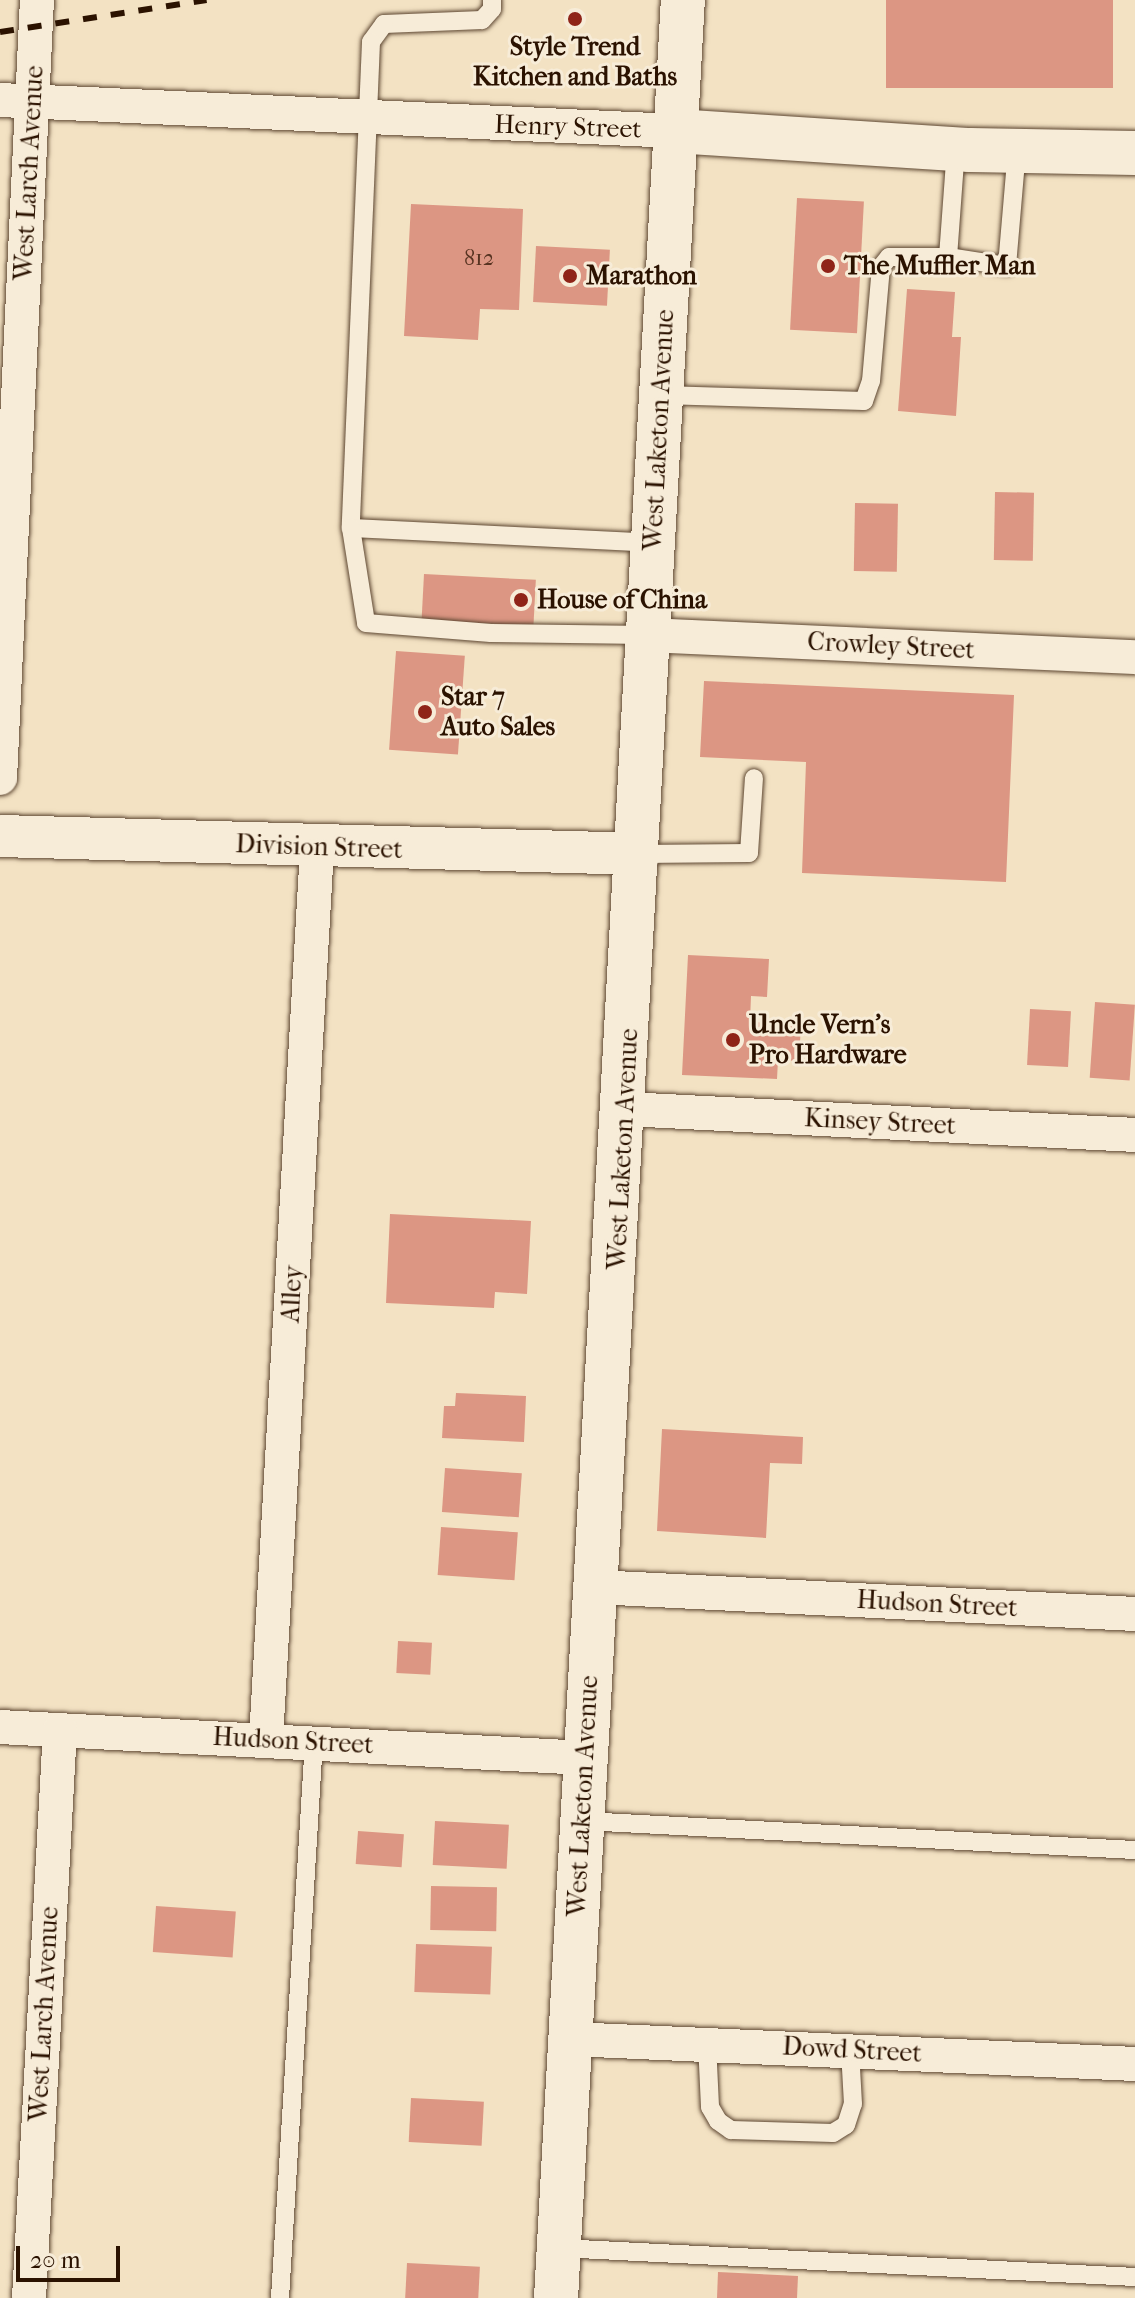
<!DOCTYPE html>
<style>
body{margin:0}
#map{position:relative;width:1135px;height:2298px;overflow:hidden;background:#f3e2c3;font-family:"IM FELL French Canon",serif}
div>[style]{position:absolute}
.building>*{inset:0;background:#dc9683;transform-origin:0 0}
.roads{filter:drop-shadow(0 0 2px #5d4631) drop-shadow(0 0 2px #5d4631)}
.service>*{height:18px;margin:-9px;padding:0 9px;transform-origin:9px;border-radius:9px;background:#f7ecd8}
.minor>*{height:34px;margin:-17px;padding:0 17px;transform-origin:17px;border-radius:17px;background:#f7ecd8}
.tertiary>*{height:42px;margin:-21px;padding:0 21px;transform-origin:21px;border-radius:21px;background:#f7ecd8}
.secondary>*{height:44px;margin:-22px;padding:0 22px;transform-origin:22px;border-radius:22px;background:#f7ecd8}
.rail>*{height:6px;margin-top:-3px;transform-origin:0;background:repeating-linear-gradient(90deg,#2b1200 0 14px,transparent 0 28px)}
.dots>*{width:22px;height:22px;translate:-50% -50%;box-sizing:border-box;border:4px solid #f7ecd8;border-radius:50%}
span{translate:-50% -50%;white-space:nowrap;text-align:center;line-height:1.15;-webkit-text-stroke:6px #f7ecd8;paint-order:stroke}
.number-label{font-size:22px;color:#573321}
.number-label span{-webkit-text-stroke-width:0}
.poi-label{font-size:26px;color:#2b1200;font-weight:700}
.left{translate:0 -50%;text-align:left}
.street-label{font-size:26px;color:#2b1200}
.scale{position:absolute;left:16px;top:2246px;width:104px;height:36px;box-sizing:border-box;border:4px solid #2b1200;border-top:0;padding-left:10px;font-size:24px;line-height:28px;white-space:nowrap;color:#2b1200;-webkit-text-stroke:6px #f7ecd8;paint-order:stroke}
</style>
<div id="map">
<div class="building">
<div style="left:886px;top:0;width:227px;height:88px"></div>
<div style="left:797px;top:198px;width:67px;height:132px;rotate:3deg"></div>
<div style="clip-path:polygon(411px 204px,523px 209px,519px 310px,480px 309px,478px 340px,404px 336px)"></div>
<div style="left:536px;top:246px;width:74px;height:56px;rotate:3deg"></div>
<div style="clip-path:polygon(907px 289px,955px 292px,952px 337px,961px 337px,956px 416px,898px 411px)"></div>
<div style="left:995px;top:492px;width:39px;height:68px;rotate:1deg"></div>
<div style="left:855px;top:503px;width:43px;height:68px;rotate:1deg"></div>
<div style="left:424px;top:574px;width:112px;height:46px;rotate:3deg"></div>
<div style="left:396px;top:651px;width:69px;height:99px;rotate:4deg"></div>
<div style="clip-path:polygon(704px 681px,1014px 695px,1006px 882px,802px 873px,806px 762px,700px 757px)"></div>
<div style="clip-path:polygon(688px 955px,769px 959px,767px 997px,751px 996px,750px 1022px,801px 1024px,799px 1061px,778px 1060px,777px 1079px,682px 1075px)"></div>
<div style="left:1095px;top:1002px;width:40px;height:76px;rotate:4deg"></div>
<div style="left:1030px;top:1009px;width:41px;height:56px;rotate:3deg"></div>
<div style="clip-path:polygon(390px 1214px,531px 1221px,527px 1294px,495px 1292px,494px 1308px,386px 1303px)"></div>
<div style="clip-path:polygon(456px 1393px,526px 1396px,524px 1442px,442px 1438px,444px 1406px,455px 1406px)"></div>
<div style="clip-path:polygon(662px 1429px,803px 1437px,802px 1464px,770px 1463px,766px 1538px,657px 1531px)"></div>
<div style="left:445px;top:1468px;width:77px;height:44px;rotate:4deg"></div>
<div style="left:441px;top:1527px;width:77px;height:48px;rotate:4deg"></div>
<div style="left:398px;top:1641px;width:34px;height:32px;rotate:3deg"></div>
<div style="left:435px;top:1821px;width:74px;height:44px;rotate:3deg"></div>
<div style="left:358px;top:1831px;width:46px;height:33px;rotate:4deg"></div>
<div style="left:431px;top:1886px;width:66px;height:44px;rotate:1deg"></div>
<div style="left:156px;top:1906px;width:80px;height:46px;rotate:4deg"></div>
<div style="left:416px;top:1944px;width:76px;height:48px;rotate:2deg"></div>
<div style="left:411px;top:2098px;width:73px;height:44px;rotate:3deg"></div>
<div style="left:407px;top:2263px;width:73px;height:35px;rotate:3deg"></div>
<div style="clip-path:polygon(718px 2272px,798px 2276px,797px 2298px,717px 2298px)"></div>
</div>
<div class="roads">
<div class="service">
<div style="left:492px;top:0;width:9px;rotate:90deg"></div>
<div style="left:492px;top:9px;width:15px;rotate:132deg"></div>
<div style="left:482px;top:20px;width:98px;rotate:177.7deg"></div>
<div style="left:384px;top:24px;width:22px;rotate:126deg"></div>
<div style="left:371px;top:42px;width:486px;rotate:92.4deg"></div>
<div style="left:351px;top:528px;width:302px;rotate:2.8deg"></div>
<div style="left:948px;top:257px;width:60px;rotate:8.7deg"></div>
<div style="left:1007px;top:266px;width:116px;rotate:-85.1deg"></div>
<div style="left:662px;top:395px;width:202px;rotate:1.7deg"></div>
<div style="left:864px;top:401px;width:21px;rotate:-71deg"></div>
<div style="left:871px;top:381px;width:114px;rotate:-85deg"></div>
<div style="left:881px;top:267px;width:13px;rotate:-51deg"></div>
<div style="left:889px;top:257px;width:59px"></div>
<div style="left:948px;top:257px;width:108px;rotate:-85.8deg"></div>
<div style="left:351px;top:528px;width:96px;rotate:81deg"></div>
<div style="left:366px;top:623px;width:125px;rotate:4.6deg"></div>
<div style="left:491px;top:633px;width:156px;rotate:0.7deg"></div>
<div style="left:639px;top:854px;width:110px;rotate:-0.5deg"></div>
<div style="left:749px;top:853px;width:75px;rotate:-86.2deg"></div>
<div style="left:583px;top:1821px;width:553px;rotate:3.01deg"></div>
<div style="left:707px;top:2043px;width:64px;rotate:87.3deg"></div>
<div style="left:710px;top:2107px;width:16px;rotate:60deg"></div>
<div style="left:718px;top:2121px;width:16px;rotate:35deg"></div>
<div style="left:731px;top:2130px;width:102px;rotate:1.7deg"></div>
<div style="left:833px;top:2133px;width:15px;rotate:-32deg"></div>
<div style="left:846px;top:2125px;width:22px;rotate:-72deg"></div>
<div style="left:853px;top:2104px;width:54px;rotate:-93.2deg"></div>
<div style="left:559px;top:2248px;width:577px;rotate:2.88deg"></div>
<div style="left:280px;top:2298px;width:558px;rotate:-86.51deg"></div>
</div>
<div class="minor">
<div style="left:0;top:100px;width:676px;rotate:2.63deg"></div>
<div style="left:647px;top:635px;width:488px;rotate:2.6deg"></div>
<div style="left:0;top:778px;width:779px;rotate:-87.28deg"></div>
<div style="left:626px;top:1109px;width:510px;rotate:2.92deg"></div>
<div style="left:595px;top:1587px;width:541px;rotate:2.86deg"></div>
<div style="left:0;top:1727px;width:586px;rotate:3.03deg"></div>
<div style="left:266px;top:1739px;width:892px;rotate:-86.72deg"></div>
<div style="left:570px;top:2039px;width:566px;rotate:2.53deg"></div>
<div style="left:29px;top:2298px;width:569px;rotate:-86.88deg"></div>
</div>
<div class="tertiary">
<div style="left:0;top:836px;width:639px;rotate:1.61deg"></div>
</div>
<div class="secondary">
<div style="left:675px;top:131px;width:296px;rotate:3.7deg"></div>
<div style="left:970px;top:150px;width:165px;rotate:1deg"></div>
<div style="left:556px;top:2298px;width:2302px;rotate:-86.84deg"></div>
</div>
</div>
<div class="rail">
<div style="left:0;top:32px;width:209px;rotate:-8.8deg"></div>
</div>
<div class="dots">
<div style="left:575px;top:19px;background:#8f2418"></div>
<div style="left:828px;top:266px;background:#8f2418"></div>
<div style="left:570px;top:276px;background:#8f2418"></div>
<div style="left:521px;top:600px;background:#8f2418"></div>
<div style="left:425px;top:712px;background:#8f2418"></div>
<div style="left:733px;top:1040px;background:#8f2418"></div>
</div>
<div class="number-label">
<span style="left:479px;top:259px">812</span>
</div>
<div class="poi-label">
<span style="left:575px;top:62px">Style Trend<br>Kitchen and Baths</span>
<span class="left" style="left:844px;top:266px">The Muffler Man</span>
<span class="left" style="left:586px;top:276px">Marathon</span>
<span class="left" style="left:537px;top:600px">House of China</span>
<span class="left" style="left:441px;top:712px">Star 7<br>Auto Sales</span>
<span class="left" style="left:749px;top:1040px">Uncle Vern's<br>Pro Hardware</span>
</div>
<div class="street-label">
<span style="left:568px;top:127px;rotate:2deg">Henry Street</span>
<span style="left:29px;top:173px;rotate:-87deg">West Larch Avenue</span>
<span style="left:659px;top:430px;rotate:-87deg">West Laketon Avenue</span>
<span style="left:891px;top:646px;rotate:3deg">Crowley Street</span>
<span style="left:319px;top:847px;rotate:2deg">Division Street</span>
<span style="left:880px;top:1122px;rotate:3deg">Kinsey Street</span>
<span style="left:623px;top:1149px;rotate:-87deg">West Laketon Avenue</span>
<span style="left:292px;top:1294px;rotate:-87deg">Alley</span>
<span style="left:937px;top:1604px;rotate:3deg">Hudson Street</span>
<span style="left:293px;top:1741px;rotate:3deg">Hudson Street</span>
<span style="left:583px;top:1796px;rotate:-87deg">West Laketon Avenue</span>
<span style="left:44px;top:2014px;rotate:-87deg">West Larch Avenue</span>
<span style="left:852px;top:2050px;rotate:3deg">Dowd Street</span>
</div>
<div class="scale">20 m</div>
</div>
